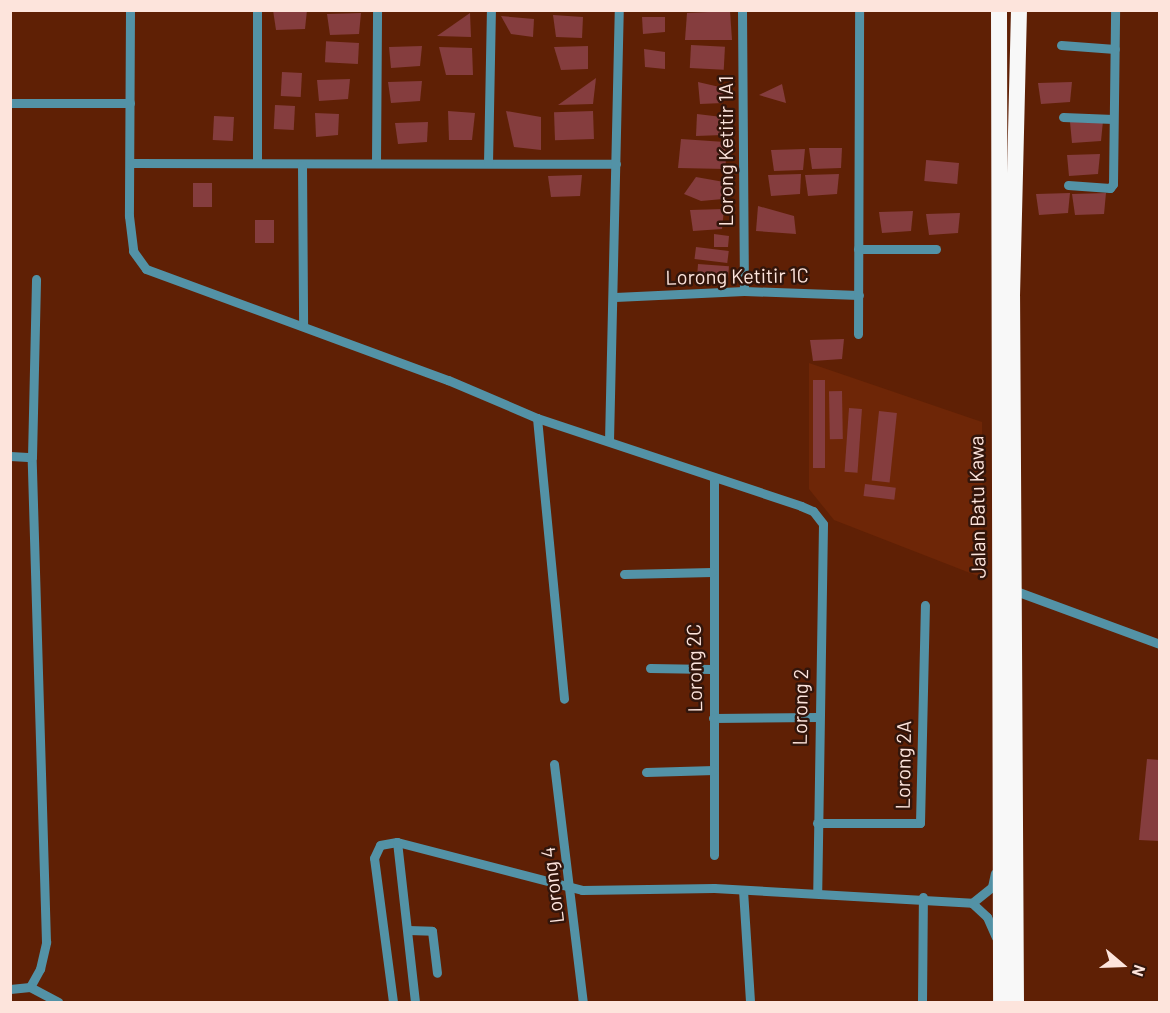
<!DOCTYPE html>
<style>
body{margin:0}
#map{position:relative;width:1170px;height:1013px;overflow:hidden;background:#5f2005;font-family:Barlow,sans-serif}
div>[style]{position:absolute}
.built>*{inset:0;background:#6e2607}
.building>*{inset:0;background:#853d3e;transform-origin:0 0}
.street>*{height:9px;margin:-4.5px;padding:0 4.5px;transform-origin:4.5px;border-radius:4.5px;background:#5392a6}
.highway>*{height:16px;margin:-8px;padding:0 8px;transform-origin:8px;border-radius:8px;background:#f8f8f8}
span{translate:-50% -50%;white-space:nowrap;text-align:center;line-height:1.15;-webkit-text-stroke:5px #32150b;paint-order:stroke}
.street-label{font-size:20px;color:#fde4dc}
.frame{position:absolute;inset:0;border:12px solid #fde4dc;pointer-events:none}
.north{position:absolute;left:1092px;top:935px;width:60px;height:60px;-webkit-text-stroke:4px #32150b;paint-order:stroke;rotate:109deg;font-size:16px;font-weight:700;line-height:24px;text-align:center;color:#fde4dc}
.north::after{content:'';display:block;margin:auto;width:21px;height:27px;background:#fde4dc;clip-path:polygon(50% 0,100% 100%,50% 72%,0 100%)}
</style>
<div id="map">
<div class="built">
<div style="clip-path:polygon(809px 363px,982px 422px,983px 578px,834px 520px,809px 489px)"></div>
</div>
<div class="building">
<div style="clip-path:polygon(273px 10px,307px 10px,305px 29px,276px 30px)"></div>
<div style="clip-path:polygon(730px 11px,732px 40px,685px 40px,687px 13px)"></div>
<div style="clip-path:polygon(361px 13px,359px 34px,330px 35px,327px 14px)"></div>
<div style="clip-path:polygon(470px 13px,471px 37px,437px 36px)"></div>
<div style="clip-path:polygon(553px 15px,583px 17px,582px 38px,556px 37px)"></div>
<div style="clip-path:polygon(501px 16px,534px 19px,533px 37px,511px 34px)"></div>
<div style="clip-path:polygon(642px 17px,665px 17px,665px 32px,643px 34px)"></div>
<div style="left:359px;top:43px;width:21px;height:33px;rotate:93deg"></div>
<div style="left:691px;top:45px;width:34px;height:23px;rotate:3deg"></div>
<div style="clip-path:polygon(422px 46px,420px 66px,391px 68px,389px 47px)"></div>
<div style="clip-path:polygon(588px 46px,588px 69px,561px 70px,554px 47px)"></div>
<div style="clip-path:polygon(439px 47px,472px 48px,473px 75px,446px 75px)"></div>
<div style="clip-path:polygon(644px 49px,665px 52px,665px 69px,645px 67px)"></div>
<div style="left:282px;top:72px;width:20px;height:24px;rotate:3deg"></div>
<div style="clip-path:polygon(596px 78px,593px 104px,558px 105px)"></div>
<div style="clip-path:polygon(350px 79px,348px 99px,319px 101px,317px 80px)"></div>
<div style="clip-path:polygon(422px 81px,420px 101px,391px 103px,388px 82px)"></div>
<div style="clip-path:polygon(698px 82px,724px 88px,723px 103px,700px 104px)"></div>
<div style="clip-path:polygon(1072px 82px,1070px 102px,1041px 104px,1038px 83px)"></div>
<div style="clip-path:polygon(782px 84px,786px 103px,759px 95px)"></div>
<div style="left:275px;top:105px;width:20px;height:24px;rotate:3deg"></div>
<div style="clip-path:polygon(448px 111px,475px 113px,472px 140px,449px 140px)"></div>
<div style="clip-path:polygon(506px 111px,541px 117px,541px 150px,514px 147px)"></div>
<div style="left:593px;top:111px;width:28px;height:39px;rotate:88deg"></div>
<div style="clip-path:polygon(315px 113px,339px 114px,338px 135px,316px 137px)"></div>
<div style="clip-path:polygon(697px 114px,722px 117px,723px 135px,696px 136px)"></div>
<div style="left:214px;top:116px;width:20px;height:24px;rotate:3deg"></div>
<div style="clip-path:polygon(1103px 121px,1101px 141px,1072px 143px,1070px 122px)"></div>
<div style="clip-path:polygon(428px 122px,427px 142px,398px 144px,395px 123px)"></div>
<div style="clip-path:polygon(681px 139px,725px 142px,726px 169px,678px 168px)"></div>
<div style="clip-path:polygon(809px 148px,842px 148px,841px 168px,812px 169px)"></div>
<div style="clip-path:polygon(805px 149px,803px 170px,774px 171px,771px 150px)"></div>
<div style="clip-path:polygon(1100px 154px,1098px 174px,1069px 176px,1067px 155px)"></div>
<div style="left:959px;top:163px;width:21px;height:33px;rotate:95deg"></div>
<div style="clip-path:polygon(801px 174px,800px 194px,771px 196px,768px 175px)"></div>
<div style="clip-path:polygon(839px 174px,837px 194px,808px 196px,805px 175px)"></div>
<div style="clip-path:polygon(582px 175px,580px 196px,551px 197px,548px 176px)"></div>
<div style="clip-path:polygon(696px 177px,724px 182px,723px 199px,701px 201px,684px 194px)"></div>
<div style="left:193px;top:183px;width:19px;height:24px"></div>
<div style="clip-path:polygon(1070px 193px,1068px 213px,1039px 215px,1036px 194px)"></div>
<div style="clip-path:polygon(1106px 193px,1104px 214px,1075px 215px,1072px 194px)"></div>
<div style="clip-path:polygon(758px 206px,794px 216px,796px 234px,756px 231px)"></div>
<div style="clip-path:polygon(724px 209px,722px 229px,693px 231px,690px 210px)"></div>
<div style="clip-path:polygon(913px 211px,911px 231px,882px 233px,879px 212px)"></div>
<div style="clip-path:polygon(960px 213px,958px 233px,929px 235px,926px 214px)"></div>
<div style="left:255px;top:220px;width:19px;height:23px"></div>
<div style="clip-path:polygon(714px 234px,729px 236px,728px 247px,714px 247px)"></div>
<div style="left:696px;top:247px;width:33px;height:12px;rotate:7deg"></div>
<div style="left:698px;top:264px;width:31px;height:12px;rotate:4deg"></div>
<div style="clip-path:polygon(844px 339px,842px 359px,813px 361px,810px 340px)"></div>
<div style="left:813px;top:380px;width:12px;height:88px"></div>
<div style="left:842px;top:391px;width:48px;height:13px;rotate:89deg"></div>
<div style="left:849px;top:408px;width:13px;height:64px;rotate:4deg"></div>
<div style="left:879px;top:411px;width:18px;height:70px;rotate:6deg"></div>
<div style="left:865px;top:484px;width:31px;height:12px;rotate:7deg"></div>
<div style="clip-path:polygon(1147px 759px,1160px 760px,1160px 841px,1139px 840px)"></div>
</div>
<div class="street">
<div style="left:130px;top:10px;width:206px;rotate:90.3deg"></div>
<div style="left:129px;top:216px;width:35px;rotate:83deg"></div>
<div style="left:133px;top:251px;width:22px;rotate:54deg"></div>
<div style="left:146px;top:269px;width:322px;rotate:20.2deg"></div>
<div style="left:448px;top:380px;width:97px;rotate:23.1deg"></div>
<div style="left:537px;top:418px;width:278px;rotate:18.4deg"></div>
<div style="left:801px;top:506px;width:13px;rotate:23deg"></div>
<div style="left:813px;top:511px;width:16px;rotate:52deg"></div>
<div style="left:823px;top:524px;width:367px;rotate:90.9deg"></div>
<div style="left:257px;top:10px;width:151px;rotate:90deg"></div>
<div style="left:742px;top:10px;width:281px;rotate:89.6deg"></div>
<div style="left:1061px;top:45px;width:54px;rotate:4.2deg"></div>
<div style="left:10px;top:103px;width:120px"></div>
<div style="left:1063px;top:117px;width:50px;rotate:2.3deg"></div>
<div style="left:376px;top:162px;width:152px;rotate:-89.6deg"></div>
<div style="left:131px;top:163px;width:485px;rotate:0.1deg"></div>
<div style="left:488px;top:163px;width:153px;rotate:-88.9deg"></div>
<div style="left:302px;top:165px;width:161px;rotate:89.6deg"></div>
<div style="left:1068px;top:185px;width:42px;rotate:4.1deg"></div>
<div style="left:1110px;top:188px;width:5px;rotate:-53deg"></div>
<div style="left:1113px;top:184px;width:174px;rotate:-89.3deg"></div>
<div style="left:858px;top:249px;width:78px"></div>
<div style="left:615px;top:297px;width:129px;rotate:-2.7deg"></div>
<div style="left:744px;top:291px;width:115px;rotate:2deg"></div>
<div style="left:858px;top:334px;width:324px;rotate:-89.8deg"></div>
<div style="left:537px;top:418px;width:282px;rotate:84.5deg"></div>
<div style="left:609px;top:441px;width:431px;rotate:-88.7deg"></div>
<div style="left:10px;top:456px;width:22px;rotate:3deg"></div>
<div style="left:714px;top:480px;width:375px;rotate:90deg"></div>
<div style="left:624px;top:574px;width:88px;rotate:-1.3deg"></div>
<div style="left:1013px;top:590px;width:157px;rotate:20.2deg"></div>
<div style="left:650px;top:668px;width:61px;rotate:0.9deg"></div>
<div style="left:713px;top:718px;width:104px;rotate:-0.6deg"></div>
<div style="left:554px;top:764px;width:240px;rotate:83.1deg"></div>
<div style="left:646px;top:772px;width:68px;rotate:-1.7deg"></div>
<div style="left:817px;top:823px;width:103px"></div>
<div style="left:920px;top:823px;width:218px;rotate:-88.7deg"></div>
<div style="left:743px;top:890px;width:112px;rotate:86.4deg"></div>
<div style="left:972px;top:903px;width:26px;rotate:-39deg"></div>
<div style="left:992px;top:887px;width:14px;rotate:-78deg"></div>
<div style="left:408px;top:930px;width:24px;rotate:2deg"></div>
<div style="left:432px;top:931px;width:42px;rotate:83.2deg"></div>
<div style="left:30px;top:987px;width:21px;rotate:-61deg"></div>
<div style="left:40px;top:969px;width:28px;rotate:-77deg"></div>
<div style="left:46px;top:942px;width:485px;rotate:-91.7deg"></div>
<div style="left:32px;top:457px;width:178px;rotate:-88.7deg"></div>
<div style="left:30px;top:987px;width:32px;rotate:28deg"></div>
<div style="left:10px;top:989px;width:20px;rotate:-6deg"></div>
<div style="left:393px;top:1002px;width:145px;rotate:-97.5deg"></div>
<div style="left:374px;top:858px;width:14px;rotate:-65deg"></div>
<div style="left:380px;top:845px;width:17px;rotate:-10deg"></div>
<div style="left:415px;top:1002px;width:161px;rotate:-96.4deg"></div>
<div style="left:397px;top:842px;width:191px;rotate:14.5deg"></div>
<div style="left:582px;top:890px;width:132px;rotate:-0.9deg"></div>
<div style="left:714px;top:888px;width:258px;rotate:3.3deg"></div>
<div style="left:972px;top:903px;width:21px;rotate:43deg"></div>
<div style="left:987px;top:917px;width:22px;rotate:66deg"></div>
<div style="left:922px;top:1002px;width:105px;rotate:-89.5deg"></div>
</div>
<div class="highway">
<div style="left:999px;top:10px;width:992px;rotate:89.88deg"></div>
<div style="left:1016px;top:1002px;width:706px;rotate:-90.32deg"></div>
<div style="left:1012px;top:296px;width:286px;rotate:-88.6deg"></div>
</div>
<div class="street-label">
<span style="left:725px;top:151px;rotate:-90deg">Lorong Ketitir 1A1</span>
<span style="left:737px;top:276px;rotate:-1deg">Lorong Ketitir 1C</span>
<span style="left:977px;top:507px;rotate:-91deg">Jalan Batu Kawa</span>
<span style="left:694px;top:668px;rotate:-91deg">Lorong 2C</span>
<span style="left:800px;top:707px;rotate:-89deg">Lorong 2</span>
<span style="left:903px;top:765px;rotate:-89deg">Lorong 2A</span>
<span style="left:552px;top:885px;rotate:-97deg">Lorong 4</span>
</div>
<div class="frame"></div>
<div class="north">N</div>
</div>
